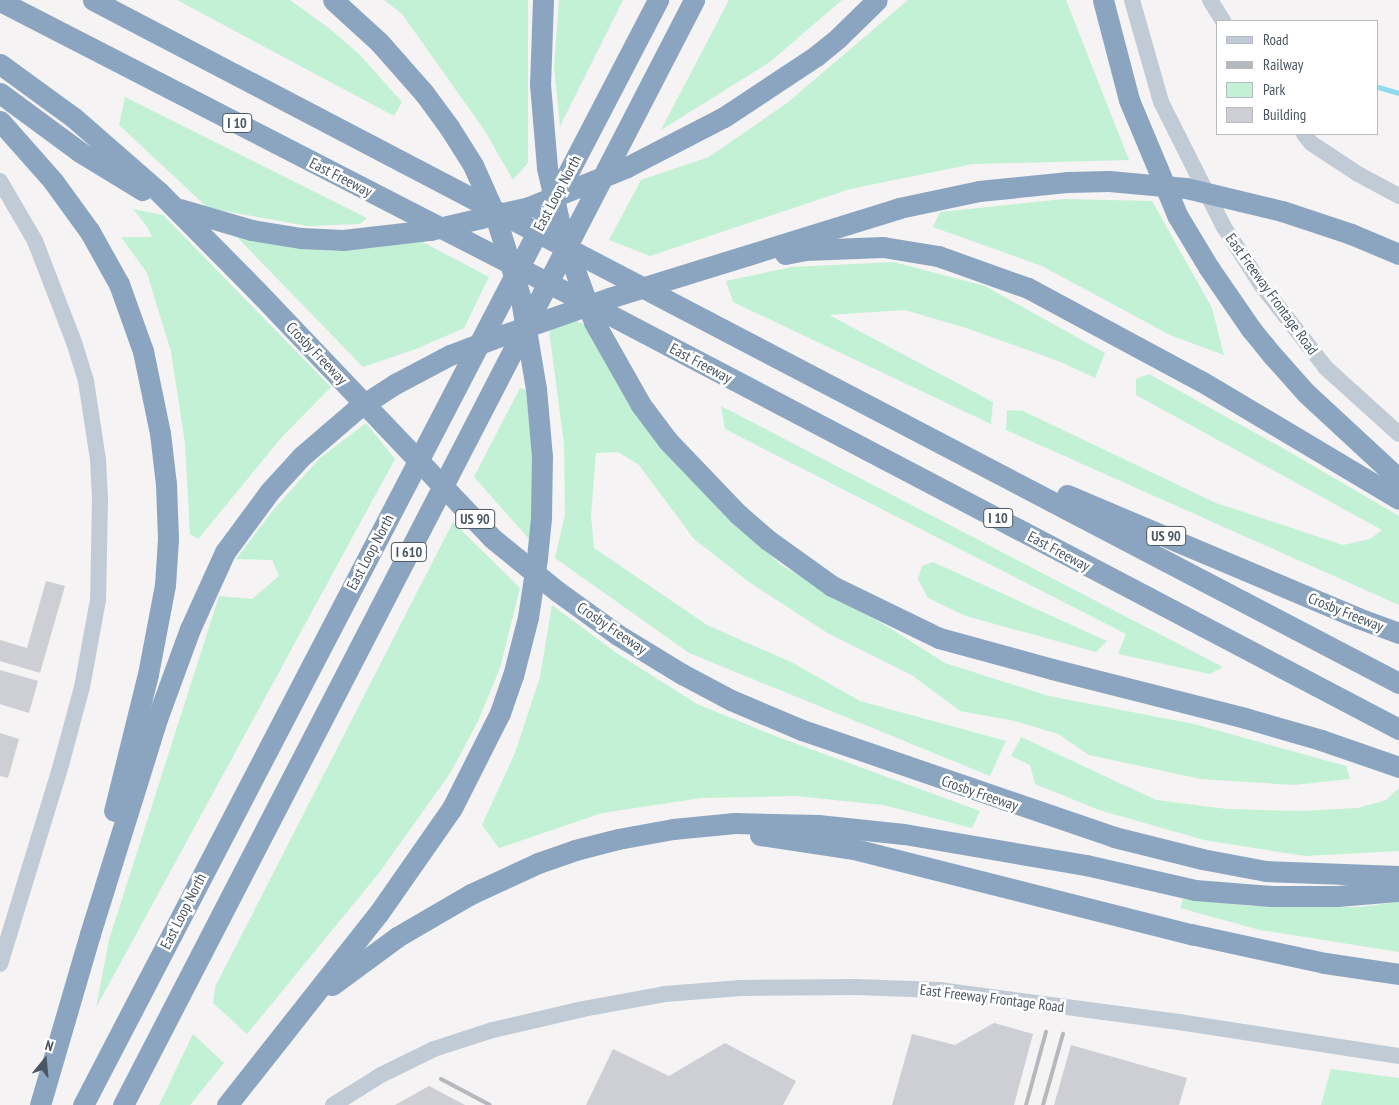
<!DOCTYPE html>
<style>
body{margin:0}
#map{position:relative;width:1399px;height:1105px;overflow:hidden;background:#f5f3f3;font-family:"PT Sans Narrow",sans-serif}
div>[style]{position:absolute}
.green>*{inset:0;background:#c3f1d5}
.stream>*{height:4.5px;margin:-2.25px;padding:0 2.25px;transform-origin:2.25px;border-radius:2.25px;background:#90daee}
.building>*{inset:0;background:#cdcfd5}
.secondary>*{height:16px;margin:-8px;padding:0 8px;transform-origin:8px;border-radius:8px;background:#c1cbd6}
.highway>*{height:21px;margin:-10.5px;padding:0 10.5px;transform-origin:10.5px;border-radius:10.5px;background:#8ba5c1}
.rail>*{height:4px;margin:-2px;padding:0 2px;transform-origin:2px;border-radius:2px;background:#b5b8bd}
span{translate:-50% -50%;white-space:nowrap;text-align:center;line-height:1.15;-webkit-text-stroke:5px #fff;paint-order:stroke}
.shield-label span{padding:1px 4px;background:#fff;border:1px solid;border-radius:4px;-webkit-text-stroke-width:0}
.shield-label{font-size:14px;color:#4a5661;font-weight:700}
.street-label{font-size:15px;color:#4a5661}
.legend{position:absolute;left:1216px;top:20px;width:162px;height:115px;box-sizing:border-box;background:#fff;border:1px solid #b7bbc0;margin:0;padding:6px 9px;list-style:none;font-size:15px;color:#4a5661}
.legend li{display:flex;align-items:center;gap:10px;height:25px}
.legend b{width:25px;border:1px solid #b7bbc0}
.north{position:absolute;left:20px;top:1035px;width:50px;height:50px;-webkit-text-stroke:4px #fff;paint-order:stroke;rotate:17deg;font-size:14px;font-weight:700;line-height:20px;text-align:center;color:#4a5661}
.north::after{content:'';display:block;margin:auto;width:18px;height:22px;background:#4a5661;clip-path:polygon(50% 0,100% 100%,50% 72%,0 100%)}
</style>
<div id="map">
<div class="green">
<div style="clip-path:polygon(177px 0,290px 0,330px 29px,359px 54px,402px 102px,394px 116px)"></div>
<div style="clip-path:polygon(384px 0,528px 0,528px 163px,513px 180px,485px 131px,402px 14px)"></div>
<div style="clip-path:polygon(559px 0,623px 0,560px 126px,554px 67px)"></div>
<div style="clip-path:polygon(729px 0,842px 0,770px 62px,661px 130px)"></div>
<div style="clip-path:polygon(908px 0,1066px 0,1129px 160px,973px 164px,850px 189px,650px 256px,609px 240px,641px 180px,709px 157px,787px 103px)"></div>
<div style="clip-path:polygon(125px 97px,367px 218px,360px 224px,307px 226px,208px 208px,119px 125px)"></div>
<div style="clip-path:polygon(1064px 199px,1152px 201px,1212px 308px,1224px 355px,1170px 335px,1042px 266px,933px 227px,940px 212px)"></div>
<div style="clip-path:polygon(133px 209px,163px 215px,331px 387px,282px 437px,198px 539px,190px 534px,185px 443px,171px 352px,147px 273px,121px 237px,152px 237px,146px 225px)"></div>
<div style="clip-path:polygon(233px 233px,278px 245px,334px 251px,385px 246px,417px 239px,489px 277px,464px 328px,416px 349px,363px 367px)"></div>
<div style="clip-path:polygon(894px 262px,985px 286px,1105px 353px,1095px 378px,1061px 362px,966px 328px,905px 310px,829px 315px,993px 402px,991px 424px,733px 302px,726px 281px,792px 267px)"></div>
<div style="clip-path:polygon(575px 321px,587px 325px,706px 495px,781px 565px,888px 627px,945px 663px,1049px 696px,1194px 724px,1346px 766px,1350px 779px,1294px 785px,1201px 779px,1089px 755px,1058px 734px,1015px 721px,960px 711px,913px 676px,829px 634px,749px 582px,694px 539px,639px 465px,618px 452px,596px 453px,591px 516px,594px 548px,707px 625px,793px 663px,860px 701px,1006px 741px,990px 776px,689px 653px,555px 558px,565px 515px,564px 444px,549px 330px)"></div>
<div style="clip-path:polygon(1149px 374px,1286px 450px,1399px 516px,1399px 605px,1006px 430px,1007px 410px,1023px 411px,1216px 503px,1343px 545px,1370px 539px,1382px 530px,1136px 395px,1136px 379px)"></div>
<div style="clip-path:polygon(520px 388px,526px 390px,535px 484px,529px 539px,474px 477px)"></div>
<div style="clip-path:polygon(721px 406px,1223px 667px,1210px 674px,1118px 654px,1126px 634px,725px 429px)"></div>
<div style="clip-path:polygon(366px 423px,395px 459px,96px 1008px,109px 940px,219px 596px,252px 599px,279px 576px,272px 560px,236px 559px,274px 509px,320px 458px)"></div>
<div style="clip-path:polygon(453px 522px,520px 588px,500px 668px,478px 721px,451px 772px,379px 873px,247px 1034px,213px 1003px,215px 987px)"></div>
<div style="clip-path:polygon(933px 562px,1107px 641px,1096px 652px,966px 616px,928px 598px,918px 579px,922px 566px)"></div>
<div style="clip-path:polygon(552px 605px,618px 654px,697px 704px,775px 736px,980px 811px,972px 828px,883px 805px,795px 796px,701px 798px,602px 813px,499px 848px,482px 825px,515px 753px,540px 677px)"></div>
<div style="clip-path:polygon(1021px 737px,1156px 800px,1227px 809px,1300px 811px,1358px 808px,1386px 800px,1399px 788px,1399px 851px,1305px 856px,1204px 840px,1099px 810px,1035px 784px,1030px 765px,1011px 756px)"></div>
<div style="clip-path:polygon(1183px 899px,1253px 906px,1359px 907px,1399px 902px,1399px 952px,1260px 930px,1180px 908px)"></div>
<div style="clip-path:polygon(193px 1034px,224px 1063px,190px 1105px,159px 1105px)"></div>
<div style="clip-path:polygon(1331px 1069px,1399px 1078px,1399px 1105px,1321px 1105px)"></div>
</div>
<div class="stream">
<div style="left:1378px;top:87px;width:22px;rotate:16deg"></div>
</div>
<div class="building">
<div style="clip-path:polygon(46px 581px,65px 586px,40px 673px,0 661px,0 640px,27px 648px)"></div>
<div style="clip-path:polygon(0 670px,38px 681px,29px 713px,0 704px)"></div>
<div style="clip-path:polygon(0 733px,19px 739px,8px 778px,0 776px)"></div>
<div style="clip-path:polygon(994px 1023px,1033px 1034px,1014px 1105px,892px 1105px,912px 1034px,955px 1045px)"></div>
<div style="clip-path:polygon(725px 1043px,796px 1081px,783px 1105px,586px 1105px,613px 1049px,669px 1076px)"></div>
<div style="clip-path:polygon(1071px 1045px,1187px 1078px,1179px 1105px,1054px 1105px)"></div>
<div style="clip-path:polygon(429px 1086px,465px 1105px,395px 1105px)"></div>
</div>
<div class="secondary">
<div style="left:1132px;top:0;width:106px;rotate:74.1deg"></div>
<div style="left:1161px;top:102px;width:140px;rotate:63.3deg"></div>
<div style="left:1224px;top:227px;width:70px;rotate:57.2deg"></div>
<div style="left:1262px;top:286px;width:104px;rotate:52deg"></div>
<div style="left:1326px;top:368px;width:98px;rotate:42.1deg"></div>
<div style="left:1210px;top:0;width:25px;rotate:58deg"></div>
<div style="left:1304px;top:134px;width:11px;rotate:52deg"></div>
<div style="left:1311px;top:143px;width:56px;rotate:33.4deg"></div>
<div style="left:1358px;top:174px;width:47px;rotate:28.2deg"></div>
<div style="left:0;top:181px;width:69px;rotate:59.7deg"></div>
<div style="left:35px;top:241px;width:108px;rotate:68.9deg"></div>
<div style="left:74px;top:342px;width:41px;rotate:72.9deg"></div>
<div style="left:86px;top:381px;width:79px;rotate:81.3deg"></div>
<div style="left:98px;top:459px;width:40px;rotate:87.1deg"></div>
<div style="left:100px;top:499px;width:101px;rotate:91.1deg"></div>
<div style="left:98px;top:600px;width:88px;rotate:100.4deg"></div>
<div style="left:82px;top:687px;width:81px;rotate:105.1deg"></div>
<div style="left:61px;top:765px;width:208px;rotate:107deg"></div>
<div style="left:333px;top:1105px;width:57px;rotate:-32deg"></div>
<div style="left:381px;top:1075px;width:59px;rotate:-26.1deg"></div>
<div style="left:434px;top:1049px;width:62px;rotate:-17.9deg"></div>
<div style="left:493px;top:1030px;width:92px;rotate:-13.1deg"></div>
<div style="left:583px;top:1009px;width:83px;rotate:-10.4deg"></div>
<div style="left:665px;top:994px;width:76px;rotate:-4.5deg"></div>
<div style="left:741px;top:988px;width:115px;rotate:-0.5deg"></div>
<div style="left:856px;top:987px;width:83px;rotate:2.1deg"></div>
<div style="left:939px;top:990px;width:242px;rotate:7.6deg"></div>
<div style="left:1179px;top:1022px;width:223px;rotate:8.8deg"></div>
</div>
<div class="highway">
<div style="left:93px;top:0;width:1474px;rotate:27.61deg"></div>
<div style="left:543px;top:0;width:84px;rotate:92deg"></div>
<div style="left:540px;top:84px;width:84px;rotate:85.2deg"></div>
<div style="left:547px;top:168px;width:72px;rotate:77.1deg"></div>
<div style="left:563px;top:238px;width:90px;rotate:69.7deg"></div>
<div style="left:594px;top:322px;width:95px;rotate:60.5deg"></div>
<div style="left:641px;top:405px;width:45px;rotate:53.1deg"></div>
<div style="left:668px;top:441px;width:101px;rotate:46.2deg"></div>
<div style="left:738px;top:514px;width:40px;rotate:41deg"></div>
<div style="left:768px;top:540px;width:79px;rotate:35.7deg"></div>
<div style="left:832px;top:586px;width:119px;rotate:25.9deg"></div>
<div style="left:939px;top:638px;width:117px;rotate:15.3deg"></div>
<div style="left:1052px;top:669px;width:199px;rotate:14.2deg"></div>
<div style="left:1245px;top:718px;width:79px;rotate:16.1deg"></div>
<div style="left:1321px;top:740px;width:83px;rotate:19.1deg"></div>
<div style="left:1103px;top:0;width:103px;rotate:75.4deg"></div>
<div style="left:1129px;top:100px;width:125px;rotate:67.3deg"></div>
<div style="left:1177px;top:215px;width:62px;rotate:58.9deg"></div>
<div style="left:1209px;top:268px;width:74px;rotate:55.5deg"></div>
<div style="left:1251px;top:329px;width:36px;rotate:51deg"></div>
<div style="left:1274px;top:357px;width:48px;rotate:48.4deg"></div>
<div style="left:1306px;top:393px;width:127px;rotate:42.8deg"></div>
<div style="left:0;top:1px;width:671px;rotate:27.21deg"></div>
<div style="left:597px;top:308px;width:906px;rotate:27.7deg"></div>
<div style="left:0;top:64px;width:90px;rotate:36deg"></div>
<div style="left:73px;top:117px;width:114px;rotate:41.1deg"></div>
<div style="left:159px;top:192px;width:138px;rotate:45.3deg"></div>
<div style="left:256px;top:290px;width:342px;rotate:46.4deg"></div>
<div style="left:492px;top:538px;width:84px;rotate:39.2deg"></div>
<div style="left:557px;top:591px;width:75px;rotate:35.8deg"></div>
<div style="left:618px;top:635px;width:75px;rotate:31.4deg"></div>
<div style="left:682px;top:674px;width:55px;rotate:28deg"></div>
<div style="left:731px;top:700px;width:77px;rotate:22.9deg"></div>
<div style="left:802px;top:730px;width:330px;rotate:18.9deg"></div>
<div style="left:1114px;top:837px;width:91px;rotate:14deg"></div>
<div style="left:1202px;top:859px;width:65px;rotate:10.6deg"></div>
<div style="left:1266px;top:871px;width:133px;rotate:2.2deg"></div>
<div style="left:0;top:93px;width:99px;rotate:36.4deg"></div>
<div style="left:80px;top:152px;width:73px;rotate:31.5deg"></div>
<div style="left:0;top:121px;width:80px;rotate:48.5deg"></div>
<div style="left:53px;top:181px;width:63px;rotate:54deg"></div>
<div style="left:90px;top:232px;width:60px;rotate:60.9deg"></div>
<div style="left:119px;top:284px;width:71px;rotate:70.3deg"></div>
<div style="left:143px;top:351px;width:84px;rotate:78.3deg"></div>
<div style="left:160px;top:433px;width:51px;rotate:83.3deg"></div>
<div style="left:166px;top:484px;width:55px;rotate:87.9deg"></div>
<div style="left:168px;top:539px;width:46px;rotate:93.7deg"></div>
<div style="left:165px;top:585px;width:91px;rotate:100.8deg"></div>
<div style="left:148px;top:674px;width:141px;rotate:103.9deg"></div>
<div style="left:180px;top:209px;width:75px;rotate:16.3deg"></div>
<div style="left:252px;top:230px;width:50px;rotate:9.3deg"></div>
<div style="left:301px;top:238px;width:42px;rotate:2.7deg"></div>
<div style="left:343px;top:240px;width:88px;rotate:-6.6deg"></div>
<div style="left:430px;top:230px;width:102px;rotate:-13.1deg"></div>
<div style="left:529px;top:207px;width:106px;rotate:-22.2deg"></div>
<div style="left:627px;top:167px;width:109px;rotate:-27.3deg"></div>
<div style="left:724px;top:117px;width:110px;rotate:-33.5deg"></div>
<div style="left:816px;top:56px;width:28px;rotate:-39deg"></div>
<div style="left:838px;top:38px;width:54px;rotate:-44.3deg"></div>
<div style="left:785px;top:254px;width:20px;rotate:-11deg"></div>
<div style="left:805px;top:250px;width:78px;rotate:-2.2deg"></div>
<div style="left:883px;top:247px;width:56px;rotate:9.3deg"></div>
<div style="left:938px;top:256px;width:96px;rotate:19.6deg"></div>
<div style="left:1028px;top:288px;width:196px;rotate:28.3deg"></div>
<div style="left:1201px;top:381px;width:230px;rotate:30.8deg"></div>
<div style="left:1067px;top:495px;width:316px;rotate:22.9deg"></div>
<div style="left:1358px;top:618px;width:44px;rotate:20.1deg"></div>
<div style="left:760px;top:835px;width:95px;rotate:8.5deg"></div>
<div style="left:854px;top:849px;width:348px;rotate:14.2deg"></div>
<div style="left:1191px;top:934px;width:137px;rotate:12.2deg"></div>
<div style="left:1325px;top:963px;width:75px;rotate:8.5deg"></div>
<div style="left:332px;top:985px;width:81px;rotate:-36.4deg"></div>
<div style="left:397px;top:937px;width:86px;rotate:-30.2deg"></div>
<div style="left:471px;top:894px;width:74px;rotate:-24.8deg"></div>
<div style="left:538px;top:863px;width:39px;rotate:-19deg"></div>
<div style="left:575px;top:850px;width:44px;rotate:-14.3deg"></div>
<div style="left:618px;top:839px;width:56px;rotate:-10.3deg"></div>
<div style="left:673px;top:829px;width:62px;rotate:-5.5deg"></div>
<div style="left:735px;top:823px;width:83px;rotate:1.4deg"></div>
<div style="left:818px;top:825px;width:86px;rotate:6deg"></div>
<div style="left:904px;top:834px;width:185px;rotate:9.7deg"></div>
<div style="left:1086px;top:865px;width:112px;rotate:12.9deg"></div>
<div style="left:1195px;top:890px;width:76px;rotate:4.5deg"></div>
<div style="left:1271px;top:896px;width:66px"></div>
<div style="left:1337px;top:896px;width:62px;rotate:-4.6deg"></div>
<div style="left:40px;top:1105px;width:178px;rotate:-73.7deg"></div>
<div style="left:90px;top:934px;width:225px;rotate:-72.7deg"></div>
<div style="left:157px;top:719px;width:96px;rotate:-69.9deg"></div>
<div style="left:190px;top:629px;width:85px;rotate:-65.6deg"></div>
<div style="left:225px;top:552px;width:76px;rotate:-53.6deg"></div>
<div style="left:270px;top:491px;width:47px;rotate:-47.6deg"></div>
<div style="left:302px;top:456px;width:74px;rotate:-40.6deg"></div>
<div style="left:358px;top:408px;width:44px;rotate:-33deg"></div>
<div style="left:395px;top:384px;width:62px;rotate:-27.8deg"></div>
<div style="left:450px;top:355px;width:57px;rotate:-20.7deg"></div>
<div style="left:503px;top:335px;width:112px;rotate:-19.2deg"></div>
<div style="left:609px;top:298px;width:304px;rotate:-17.2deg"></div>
<div style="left:899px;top:208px;width:82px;rotate:-12deg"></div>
<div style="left:979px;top:191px;width:88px;rotate:-5.8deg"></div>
<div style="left:1067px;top:182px;width:42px;rotate:-1.4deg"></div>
<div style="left:1109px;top:181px;width:77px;rotate:5.2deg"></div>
<div style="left:1186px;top:188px;width:99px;rotate:13.5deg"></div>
<div style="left:1282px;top:211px;width:73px;rotate:18.4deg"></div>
<div style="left:1351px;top:234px;width:52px;rotate:22.6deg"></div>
<div style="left:83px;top:1105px;width:1246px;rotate:-62.51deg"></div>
<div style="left:123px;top:1105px;width:1244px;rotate:-62.67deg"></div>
<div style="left:227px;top:1105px;width:243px;rotate:-51.7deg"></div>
<div style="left:378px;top:914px;width:129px;rotate:-55.1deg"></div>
<div style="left:452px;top:808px;width:106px;rotate:-63.2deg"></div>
<div style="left:500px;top:713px;width:39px;rotate:-71deg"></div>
<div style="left:513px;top:676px;width:61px;rotate:-75.7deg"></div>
<div style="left:528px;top:617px;width:60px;rotate:-81.3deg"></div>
<div style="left:537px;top:558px;width:40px;rotate:-84.3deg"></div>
<div style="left:541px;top:518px;width:61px;rotate:-89.1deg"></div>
<div style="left:542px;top:457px;width:68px;rotate:-95deg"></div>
<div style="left:536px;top:389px;width:91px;rotate:-99.5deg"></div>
<div style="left:521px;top:299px;width:91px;rotate:-107.2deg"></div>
<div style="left:494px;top:212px;width:51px;rotate:-114.1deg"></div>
<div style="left:473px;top:165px;width:45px;rotate:-122.3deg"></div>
<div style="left:449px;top:127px;width:42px;rotate:-126.3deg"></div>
<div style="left:424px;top:93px;width:68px;rotate:-131.4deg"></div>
<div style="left:379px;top:42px;width:62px;rotate:-137.6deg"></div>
</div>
<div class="rail">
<div style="left:441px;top:1079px;width:55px;rotate:28deg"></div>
<div style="left:1026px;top:1105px;width:76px;rotate:-74.7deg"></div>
<div style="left:1043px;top:1105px;width:74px;rotate:-74.3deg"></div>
</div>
<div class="shield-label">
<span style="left:237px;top:123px">I 10</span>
<span style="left:998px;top:518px">I 10</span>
<span style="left:475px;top:519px">US 90</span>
<span style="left:1166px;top:536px">US 90</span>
<span style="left:409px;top:552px">I 610</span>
</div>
<div class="street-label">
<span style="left:341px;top:177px;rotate:27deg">East Freeway</span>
<span style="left:557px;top:193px;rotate:-62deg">East Loop North</span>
<span style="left:1272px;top:294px;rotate:54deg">East Freeway Frontage Road</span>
<span style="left:317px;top:353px;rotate:46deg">Crosby Freeway</span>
<span style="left:701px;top:363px;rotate:28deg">East Freeway</span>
<span style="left:1059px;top:551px;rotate:28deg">East Freeway</span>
<span style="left:370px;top:552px;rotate:-62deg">East Loop North</span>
<span style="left:1346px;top:612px;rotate:22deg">Crosby Freeway</span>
<span style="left:612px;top:628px;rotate:34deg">Crosby Freeway</span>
<span style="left:980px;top:793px;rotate:19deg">Crosby Freeway</span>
<span style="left:183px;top:911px;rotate:-63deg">East Loop North</span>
<span style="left:992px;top:998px;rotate:7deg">East Freeway Frontage Road</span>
</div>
<ul class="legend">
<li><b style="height:6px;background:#c1cbd6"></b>Road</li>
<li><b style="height:6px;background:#b5b8bd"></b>Railway</li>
<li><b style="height:14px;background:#c3f1d5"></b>Park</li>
<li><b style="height:14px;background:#cdcfd5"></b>Building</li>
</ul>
<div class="north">N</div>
</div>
